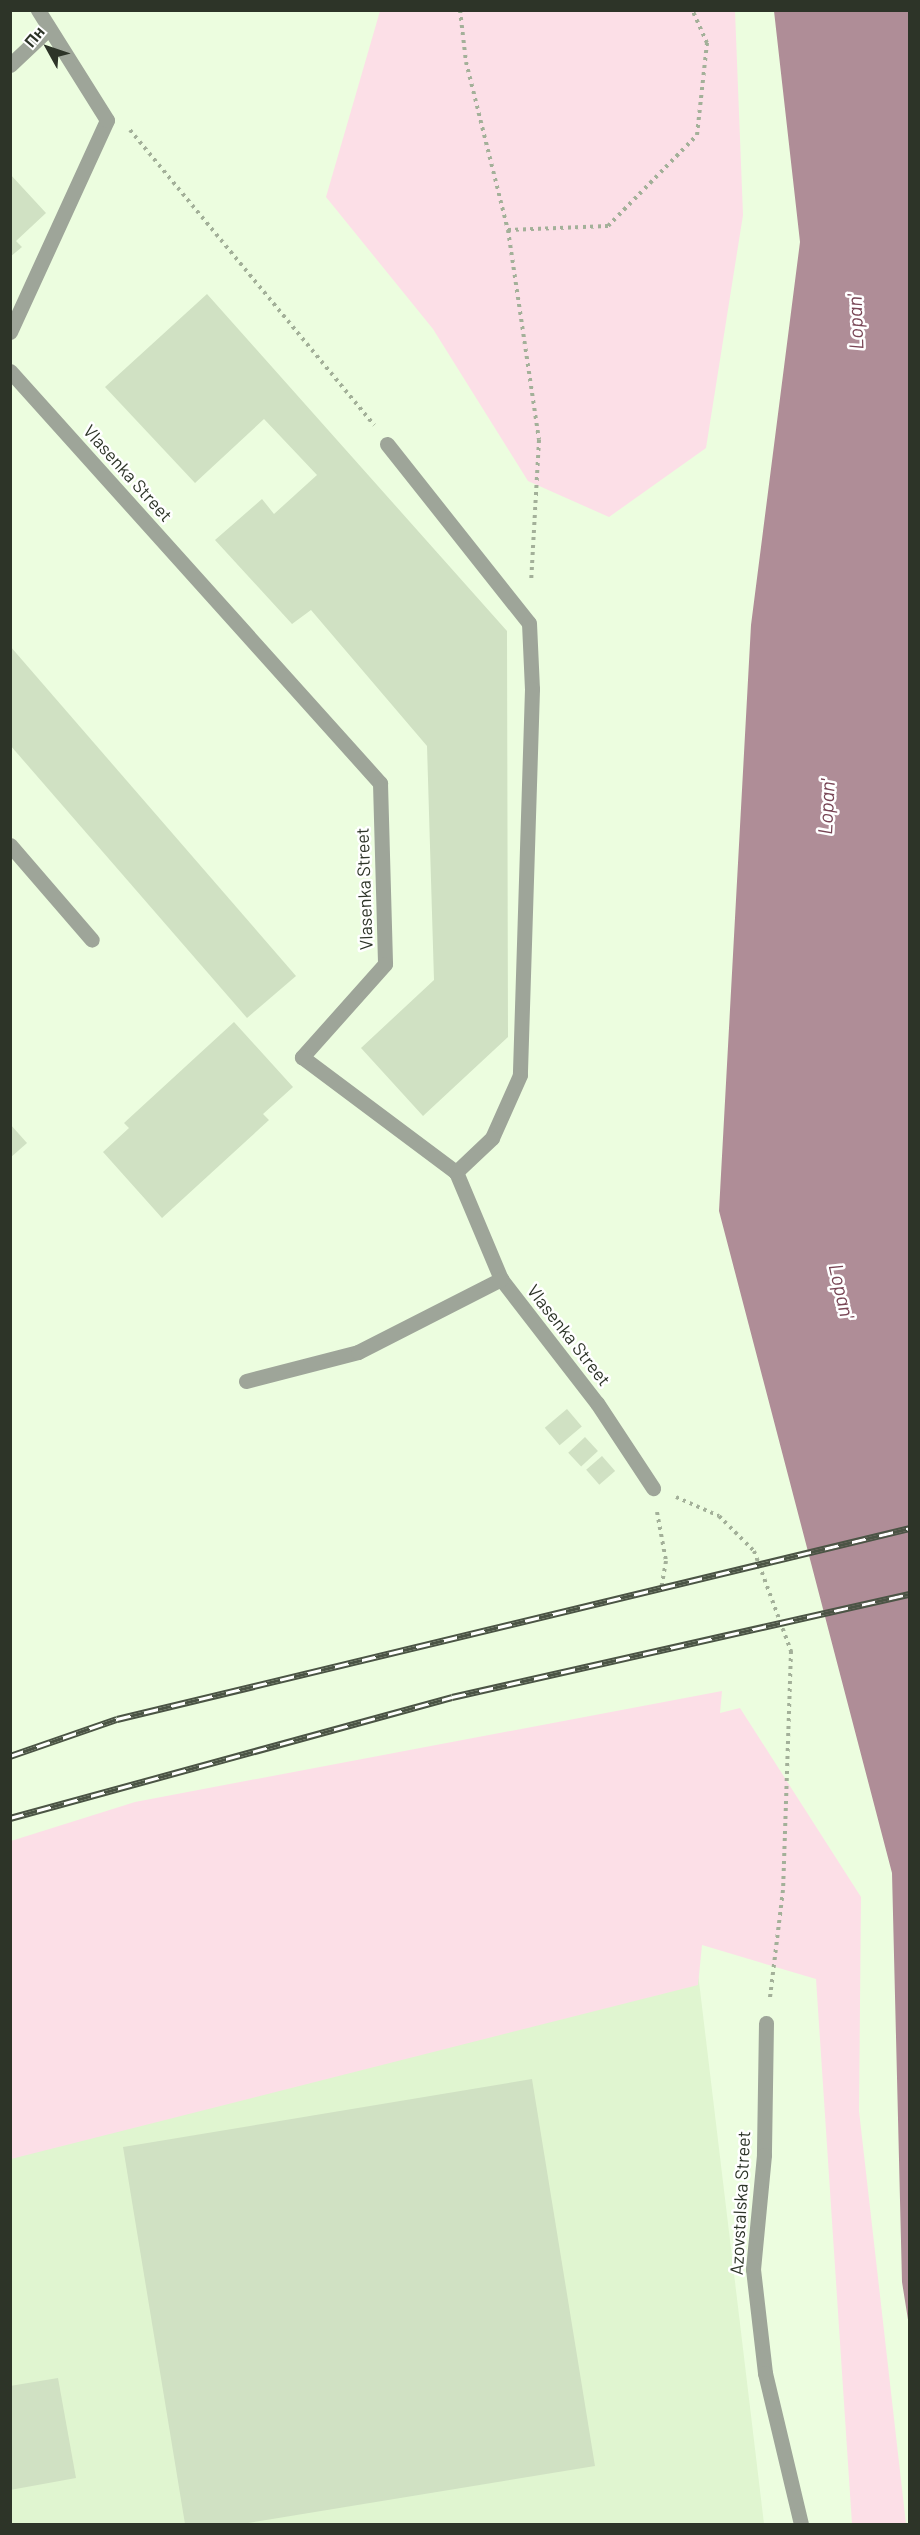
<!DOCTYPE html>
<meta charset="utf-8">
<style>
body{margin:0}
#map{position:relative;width:920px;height:2535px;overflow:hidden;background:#ecfddf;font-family:Barlow,sans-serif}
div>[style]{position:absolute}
.built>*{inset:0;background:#e0f5d0}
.green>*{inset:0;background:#fcdfe7}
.water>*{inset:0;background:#af8d97}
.building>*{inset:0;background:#d0e1c3;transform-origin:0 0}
.path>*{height:4px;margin-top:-2px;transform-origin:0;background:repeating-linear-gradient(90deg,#a3b099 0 3px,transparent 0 7.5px)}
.minor>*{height:15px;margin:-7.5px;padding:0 7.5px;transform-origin:7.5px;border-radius:7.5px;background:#9ea599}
.rail>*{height:7px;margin-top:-3.5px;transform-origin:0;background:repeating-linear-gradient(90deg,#fff 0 14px,#4b5445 0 28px);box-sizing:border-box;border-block:2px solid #4b5445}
span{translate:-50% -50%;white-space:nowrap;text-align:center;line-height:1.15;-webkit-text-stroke:5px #fff;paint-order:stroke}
.street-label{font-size:18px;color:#2d3428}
.water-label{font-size:20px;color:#784555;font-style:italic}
.frame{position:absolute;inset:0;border:12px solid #2d3428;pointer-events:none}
.north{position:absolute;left:18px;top:18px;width:60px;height:60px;-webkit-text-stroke:4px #fff;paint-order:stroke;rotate:310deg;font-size:16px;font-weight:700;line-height:24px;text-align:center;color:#2d3428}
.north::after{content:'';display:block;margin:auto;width:21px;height:27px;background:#2d3428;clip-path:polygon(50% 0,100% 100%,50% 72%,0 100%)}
</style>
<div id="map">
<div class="built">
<div style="clip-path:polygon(697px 1965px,764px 2524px,11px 2524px,11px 2147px)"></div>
</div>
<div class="green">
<div style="clip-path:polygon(380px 11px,735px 11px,743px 215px,706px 448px,609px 517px,528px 481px,433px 329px,326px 197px)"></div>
<div style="clip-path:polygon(722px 1691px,720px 1713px,740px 1708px,861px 1897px,859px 2111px,906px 2524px,852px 2524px,816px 1979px,702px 1945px,698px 1985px,11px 2159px,11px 1841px,135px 1802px)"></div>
</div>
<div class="water">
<div style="clip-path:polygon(774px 11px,909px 11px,909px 2326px,902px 2282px,892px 1873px,719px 1211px,751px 625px,800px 242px)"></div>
</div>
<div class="building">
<div style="clip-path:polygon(10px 174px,46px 213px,16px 241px,22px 247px,10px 257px)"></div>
<div style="clip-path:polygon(207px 294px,507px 631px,508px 1037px,423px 1116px,361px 1048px,434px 980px,427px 746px,311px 610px,292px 624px,215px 540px,262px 499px,274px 514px,317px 475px,264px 419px,195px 483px,105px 387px)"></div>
<div style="clip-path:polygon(10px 646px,296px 976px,247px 1018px,10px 745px)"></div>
<div style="clip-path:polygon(234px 1022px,293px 1087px,263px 1114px,269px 1120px,162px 1218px,103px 1152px,129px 1128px,124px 1123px)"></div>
<div style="clip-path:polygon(10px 1124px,27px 1143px,10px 1158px)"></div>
<div style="left:567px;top:1409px;width:23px;height:29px;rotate:50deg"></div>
<div style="left:585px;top:1437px;width:19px;height:23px;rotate:47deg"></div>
<div style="left:602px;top:1456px;width:20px;height:21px;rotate:49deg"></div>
<div style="clip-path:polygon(532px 2079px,595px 2466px,242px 2524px,185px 2524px,123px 2147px)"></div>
<div style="clip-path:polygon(58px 2378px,76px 2478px,10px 2490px,10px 2386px)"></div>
</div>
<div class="path">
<div style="left:460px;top:10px;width:52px;rotate:83.4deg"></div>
<div style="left:466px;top:62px;width:173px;rotate:76deg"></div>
<div style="left:508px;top:230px;width:212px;rotate:81.6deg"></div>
<div style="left:539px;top:440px;width:141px;rotate:93.2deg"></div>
<div style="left:130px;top:130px;width:383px;rotate:50.4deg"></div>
<div style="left:508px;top:230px;width:100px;rotate:-2.3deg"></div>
<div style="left:608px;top:226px;width:127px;rotate:-45.6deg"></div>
<div style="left:697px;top:135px;width:93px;rotate:-83.8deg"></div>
<div style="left:707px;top:43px;width:36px;rotate:-114deg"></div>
<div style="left:676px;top:1497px;width:47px;rotate:23.8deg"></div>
<div style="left:719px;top:1516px;width:49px;rotate:45deg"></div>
<div style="left:754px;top:1551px;width:107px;rotate:69.7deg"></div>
<div style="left:791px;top:1651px;width:239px;rotate:91.9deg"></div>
<div style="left:783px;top:1890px;width:108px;rotate:96.9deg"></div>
<div style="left:657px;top:1512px;width:50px;rotate:79.6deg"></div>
<div style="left:666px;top:1561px;width:27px;rotate:100deg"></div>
</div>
<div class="minor">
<div style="left:10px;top:65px;width:51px;rotate:-43.4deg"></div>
<div style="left:10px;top:332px;width:233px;rotate:-65.4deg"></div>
<div style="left:107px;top:120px;width:130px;rotate:-122.1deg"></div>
<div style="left:10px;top:371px;width:554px;rotate:48.07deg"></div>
<div style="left:380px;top:783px;width:181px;rotate:88.4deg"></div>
<div style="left:385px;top:964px;width:125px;rotate:131.7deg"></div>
<div style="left:302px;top:1057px;width:192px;rotate:36.8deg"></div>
<div style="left:456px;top:1172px;width:116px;rotate:67.2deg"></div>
<div style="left:501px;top:1279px;width:157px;rotate:52.3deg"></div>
<div style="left:597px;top:1403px;width:102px;rotate:56.6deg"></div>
<div style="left:387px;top:444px;width:228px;rotate:51.6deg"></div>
<div style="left:529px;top:623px;width:66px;rotate:87.4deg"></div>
<div style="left:532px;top:689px;width:386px;rotate:91.8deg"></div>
<div style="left:520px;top:1075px;width:69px;rotate:114deg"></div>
<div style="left:492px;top:1138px;width:50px;rotate:136.6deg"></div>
<div style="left:10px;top:845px;width:125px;rotate:49.2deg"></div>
<div style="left:246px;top:1381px;width:116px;rotate:-14.5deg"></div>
<div style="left:358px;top:1352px;width:161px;rotate:-27deg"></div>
<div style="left:766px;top:2023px;width:132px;rotate:90.9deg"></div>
<div style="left:764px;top:2155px;width:115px;rotate:95.5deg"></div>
<div style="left:753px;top:2269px;width:105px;rotate:83.4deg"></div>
<div style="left:765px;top:2373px;width:155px;rotate:76.6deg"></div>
</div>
<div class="rail">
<div style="left:10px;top:1756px;width:113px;rotate:-19.1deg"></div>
<div style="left:117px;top:1719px;width:816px;rotate:-13.54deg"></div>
<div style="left:10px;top:1818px;width:458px;rotate:-15.3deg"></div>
<div style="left:452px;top:1697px;width:469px;rotate:-12.7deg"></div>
</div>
<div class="street-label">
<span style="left:128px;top:473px;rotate:48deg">Vlasenka Street</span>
<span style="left:364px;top:889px;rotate:-92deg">Vlasenka Street</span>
<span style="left:569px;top:1335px;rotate:52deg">Vlasenka Street</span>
<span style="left:740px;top:2203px;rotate:-87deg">Azovstalska Street</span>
</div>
<div class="water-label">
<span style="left:855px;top:322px;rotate:-92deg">Lopan'</span>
<span style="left:826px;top:807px;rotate:-87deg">Lopan'</span>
<span style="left:842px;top:1291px;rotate:77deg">Lopan'</span>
</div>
<div class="frame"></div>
<div class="north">Пн</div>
</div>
